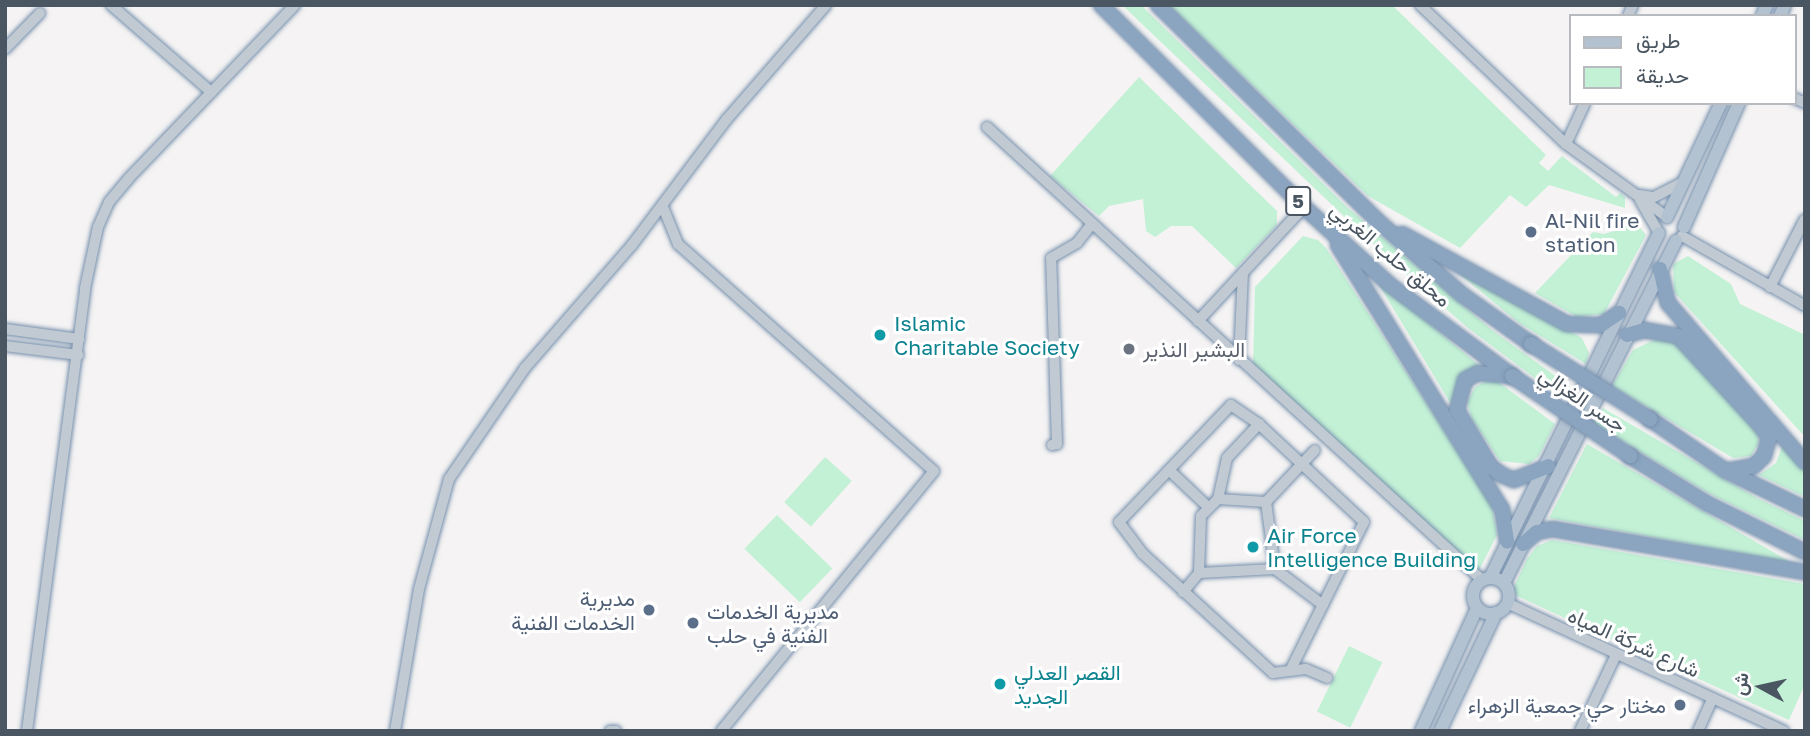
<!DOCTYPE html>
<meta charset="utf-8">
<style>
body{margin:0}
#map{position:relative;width:1810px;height:736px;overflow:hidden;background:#f5f3f3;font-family:"Golos Text",Vazirmatn,sans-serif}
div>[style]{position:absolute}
.green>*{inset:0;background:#c3f1d5;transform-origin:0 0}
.roads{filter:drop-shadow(0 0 2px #7690ad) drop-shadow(0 0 2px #7690ad)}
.minor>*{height:10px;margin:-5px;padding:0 5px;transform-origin:5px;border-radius:5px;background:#c1cad2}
.major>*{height:12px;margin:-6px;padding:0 6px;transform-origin:6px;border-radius:6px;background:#b3c2d1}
.major>.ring{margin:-6px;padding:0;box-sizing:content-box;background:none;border:12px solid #b3c2d1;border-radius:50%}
.highway>*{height:14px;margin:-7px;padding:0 7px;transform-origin:7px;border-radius:7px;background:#8ba5c1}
.bridges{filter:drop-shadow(0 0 2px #7690ad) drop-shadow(0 0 2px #7690ad)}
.highway-bridge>*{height:14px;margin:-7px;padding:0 7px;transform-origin:7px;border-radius:7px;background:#8ba5c1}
.dots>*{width:19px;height:19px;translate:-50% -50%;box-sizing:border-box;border:4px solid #fff;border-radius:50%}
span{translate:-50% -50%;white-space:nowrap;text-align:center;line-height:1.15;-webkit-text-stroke:6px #fff;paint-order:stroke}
.shield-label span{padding:2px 5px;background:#fff;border:2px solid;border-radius:5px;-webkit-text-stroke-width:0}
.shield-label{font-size:19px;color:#4a5661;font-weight:700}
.service-label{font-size:21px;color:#4e5e75}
.left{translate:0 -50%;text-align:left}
.right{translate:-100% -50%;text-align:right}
.street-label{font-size:21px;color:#4a5661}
.culture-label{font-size:21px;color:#0d838f}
.worship-label{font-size:21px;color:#5b616d}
.frame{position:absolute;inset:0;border:7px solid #4a5661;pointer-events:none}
.legend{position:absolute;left:1569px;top:14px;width:228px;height:91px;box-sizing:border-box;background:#fff;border:2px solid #b7bbc0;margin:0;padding:9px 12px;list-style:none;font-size:21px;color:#4a5661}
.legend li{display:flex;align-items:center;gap:14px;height:35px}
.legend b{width:35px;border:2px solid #b7bbc0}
.north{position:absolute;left:1726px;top:652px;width:70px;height:70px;-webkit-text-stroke:5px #fff;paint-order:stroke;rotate:278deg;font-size:19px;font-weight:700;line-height:28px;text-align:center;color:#4a5661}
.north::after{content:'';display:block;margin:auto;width:24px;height:32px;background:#4a5661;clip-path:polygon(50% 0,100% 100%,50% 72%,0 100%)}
</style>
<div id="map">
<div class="green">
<div style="clip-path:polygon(1122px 5px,1141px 5px,1348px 208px,1492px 330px,1572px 388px,1563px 399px,1468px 328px,1391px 261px)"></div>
<div style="clip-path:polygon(1169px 5px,1392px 5px,1546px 155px,1539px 163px,1548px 171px,1562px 156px,1616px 197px,1620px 193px,1625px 197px,1625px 208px,1549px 185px,1526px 207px,1510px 195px,1460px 248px,1368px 196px)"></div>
<div style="clip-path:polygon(1139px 77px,1277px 211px,1277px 225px,1236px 268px,1192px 226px,1171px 226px,1155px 237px,1146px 231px,1143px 199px,1109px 206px,1099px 216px,1050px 176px)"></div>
<div style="clip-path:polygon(1637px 224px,1646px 235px,1604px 314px,1577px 317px,1535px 293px,1593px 232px,1604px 234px)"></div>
<div style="clip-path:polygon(1303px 236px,1318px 240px,1326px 248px,1492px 505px,1497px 535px,1479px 570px,1253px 368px,1255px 287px)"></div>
<div style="clip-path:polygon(1435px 254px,1582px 338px,1589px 353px,1586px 364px,1518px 322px)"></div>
<div style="clip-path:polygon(1688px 256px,1731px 284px,1740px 304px,1805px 335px,1805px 437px,1674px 292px,1673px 264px)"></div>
<div style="clip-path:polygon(1376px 280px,1480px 366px,1459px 378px,1451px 404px)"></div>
<div style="clip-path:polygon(1662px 336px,1676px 339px,1757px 433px,1759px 442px,1751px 456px,1733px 458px,1612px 386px,1633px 350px)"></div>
<div style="clip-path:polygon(1486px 381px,1497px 381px,1555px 424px,1539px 456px,1529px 464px,1500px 461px,1472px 419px,1467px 403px,1475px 387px)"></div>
<div style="clip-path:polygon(1603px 408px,1759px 499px,1805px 521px,1805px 540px,1708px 493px,1593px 423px)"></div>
<div style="clip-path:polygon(1784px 441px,1805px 467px,1805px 497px,1759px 475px,1776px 463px)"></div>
<div style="clip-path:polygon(1587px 444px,1792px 563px,1549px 518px)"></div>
<div style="left:825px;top:457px;width:36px;height:61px;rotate:42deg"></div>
<div style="left:777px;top:515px;width:77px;height:47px;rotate:44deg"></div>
<div style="clip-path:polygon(1552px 540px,1805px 584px,1805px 684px,1789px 720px,1517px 596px,1513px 589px,1527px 559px,1537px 546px)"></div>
<div style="left:1349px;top:646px;width:37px;height:73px;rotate:26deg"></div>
</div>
<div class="roads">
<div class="minor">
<div style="left:111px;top:5px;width:133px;rotate:41deg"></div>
<div style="left:1420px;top:5px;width:202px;rotate:43.6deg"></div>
<div style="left:1566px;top:144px;width:125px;rotate:35.9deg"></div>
<div style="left:1628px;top:16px;width:12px;rotate:-66deg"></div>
<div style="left:5px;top:49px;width:50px;rotate:-45.8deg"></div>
<div style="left:1794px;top:98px;width:12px;rotate:24deg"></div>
<div style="left:987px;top:127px;width:671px;rotate:42.46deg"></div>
<div style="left:1566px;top:144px;width:45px;rotate:-65.1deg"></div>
<div style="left:1639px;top:195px;width:15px;rotate:8deg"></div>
<div style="left:1654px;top:197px;width:33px;rotate:-27deg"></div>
<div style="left:1640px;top:200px;width:38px;rotate:60deg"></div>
<div style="left:663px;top:207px;width:40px;rotate:68deg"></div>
<div style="left:678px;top:244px;width:342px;rotate:41.6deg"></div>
<div style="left:934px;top:471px;width:336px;rotate:129.3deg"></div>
<div style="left:1682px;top:236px;width:142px;rotate:29.6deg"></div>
<div style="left:1770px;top:287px;width:76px;rotate:-62.8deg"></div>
<div style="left:1198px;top:321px;width:156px;rotate:-47.1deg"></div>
<div style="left:5px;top:329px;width:75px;rotate:7.7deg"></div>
<div style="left:5px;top:346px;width:74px;rotate:7deg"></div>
<div style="left:1239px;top:360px;width:88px;rotate:-87.4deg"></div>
<div style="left:1052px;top:445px;width:5px;rotate:-11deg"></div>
<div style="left:1057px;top:444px;width:186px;rotate:-91.8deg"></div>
<div style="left:1051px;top:258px;width:30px;rotate:-30deg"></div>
<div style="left:1077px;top:243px;width:24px;rotate:-52deg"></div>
<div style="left:1169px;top:470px;width:54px;rotate:43.5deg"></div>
<div style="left:1218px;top:499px;width:48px;rotate:3.6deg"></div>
<div style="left:1266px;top:502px;width:68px;rotate:82.3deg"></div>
<div style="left:1275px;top:569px;width:76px;rotate:177deg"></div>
<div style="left:1199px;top:573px;width:57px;rotate:-88deg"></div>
<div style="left:1201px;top:516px;width:24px;rotate:-45deg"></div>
<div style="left:1218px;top:499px;width:42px;rotate:-77.6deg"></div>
<div style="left:1227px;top:458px;width:47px;rotate:-46.7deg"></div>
<div style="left:1266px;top:502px;width:71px;rotate:-46.7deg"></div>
<div style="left:1275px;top:569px;width:60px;rotate:36.9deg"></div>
<div style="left:1183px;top:592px;width:25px;rotate:-50deg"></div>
<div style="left:1507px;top:603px;width:305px;rotate:24.8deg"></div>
<div style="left:1291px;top:669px;width:164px;rotate:-63.6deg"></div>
<div style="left:1364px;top:522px;width:144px;rotate:-137deg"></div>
<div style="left:1259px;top:424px;width:34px;rotate:-146deg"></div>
<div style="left:1231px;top:405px;width:162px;rotate:133.7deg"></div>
<div style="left:1119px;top:522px;width:39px;rotate:53deg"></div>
<div style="left:1142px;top:553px;width:178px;rotate:42.5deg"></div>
<div style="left:1273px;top:673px;width:33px;rotate:-7deg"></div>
<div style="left:1306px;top:669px;width:23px;rotate:23deg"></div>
<div style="left:27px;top:731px;width:447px;rotate:-82.5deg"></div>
<div style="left:85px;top:288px;width:62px;rotate:-78deg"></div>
<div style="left:98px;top:227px;width:27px;rotate:-66deg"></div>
<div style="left:109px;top:202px;width:31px;rotate:-50deg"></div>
<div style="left:129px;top:178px;width:240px;rotate:-46.2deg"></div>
<div style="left:395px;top:731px;width:144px;rotate:-80.4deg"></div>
<div style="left:419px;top:589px;width:114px;rotate:-74.7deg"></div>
<div style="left:449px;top:479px;width:135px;rotate:-55.6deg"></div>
<div style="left:525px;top:368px;width:163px;rotate:-49deg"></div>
<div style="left:632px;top:245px;width:158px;rotate:-53deg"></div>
<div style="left:727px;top:119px;width:151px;rotate:-49deg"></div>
<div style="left:610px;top:731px;width:6px"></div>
<div style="left:1580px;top:731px;width:84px;rotate:-64.7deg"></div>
<div style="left:1698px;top:731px;width:36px;rotate:-66deg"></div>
</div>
<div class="major">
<div style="left:1762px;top:16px;width:12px;rotate:-66deg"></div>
<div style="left:1780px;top:16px;width:12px;rotate:-66deg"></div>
<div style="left:1667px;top:217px;width:126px;rotate:-64.7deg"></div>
<div style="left:1684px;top:227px;width:136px;rotate:-66.1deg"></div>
<div style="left:1490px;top:578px;width:384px;rotate:-63.9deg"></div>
<div class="ring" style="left:1473px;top:578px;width:24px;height:24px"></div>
<div style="left:1504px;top:583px;width:383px;rotate:-63.3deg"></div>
<div style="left:1421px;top:731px;width:135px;rotate:-65.5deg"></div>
<div style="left:1440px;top:731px;width:131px;rotate:-64.6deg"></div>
</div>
<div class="highway">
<div style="left:1101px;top:5px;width:286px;rotate:44.9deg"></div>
<div style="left:1304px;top:207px;width:116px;rotate:42.2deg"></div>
<div style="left:1390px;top:285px;width:152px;rotate:36.7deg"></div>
<div style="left:1158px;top:5px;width:311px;rotate:44.5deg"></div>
<div style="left:1380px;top:223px;width:108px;rotate:41.2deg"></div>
<div style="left:1461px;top:294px;width:86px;rotate:35.5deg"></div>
<div style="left:1402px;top:234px;width:188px;rotate:28.6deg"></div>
<div style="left:1567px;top:324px;width:34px;rotate:2deg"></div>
<div style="left:1601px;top:325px;width:22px;rotate:-34deg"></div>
<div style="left:1338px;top:245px;width:311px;rotate:58.2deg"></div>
<div style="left:1502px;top:509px;width:33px;rotate:81deg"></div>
<div style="left:1660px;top:269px;width:35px;rotate:77deg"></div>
<div style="left:1668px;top:303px;width:210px;rotate:49.3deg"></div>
<div style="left:1627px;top:335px;width:18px;rotate:-16deg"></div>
<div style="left:1644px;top:330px;width:35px;rotate:10deg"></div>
<div style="left:1678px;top:336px;width:120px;rotate:47.4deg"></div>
<div style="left:1759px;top:424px;width:17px;rotate:54deg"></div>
<div style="left:1769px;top:438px;width:19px;rotate:106deg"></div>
<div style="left:1764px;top:456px;width:14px;rotate:135deg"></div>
<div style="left:1754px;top:466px;width:28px;rotate:170deg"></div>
<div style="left:1511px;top:376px;width:33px;rotate:-175deg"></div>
<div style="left:1478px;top:373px;width:15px;rotate:152deg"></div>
<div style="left:1465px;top:380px;width:31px;rotate:105deg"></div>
<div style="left:1457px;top:410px;width:66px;rotate:59.2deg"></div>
<div style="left:1491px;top:467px;width:14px;rotate:36deg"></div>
<div style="left:1502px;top:475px;width:13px;rotate:23deg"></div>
<div style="left:1514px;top:480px;width:37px;rotate:-22deg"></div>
<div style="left:1650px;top:419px;width:92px;rotate:34.4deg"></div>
<div style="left:1726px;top:471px;width:88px;rotate:25.7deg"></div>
<div style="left:1630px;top:456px;width:89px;rotate:31.7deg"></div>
<div style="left:1706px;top:503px;width:110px;rotate:26.3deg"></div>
<div style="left:1523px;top:544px;width:18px;rotate:-41deg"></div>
<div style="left:1537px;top:532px;width:16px;rotate:-11deg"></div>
<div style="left:1553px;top:529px;width:256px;rotate:9.7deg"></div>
</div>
</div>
<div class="bridges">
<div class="highway-bridge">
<div style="left:1531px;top:344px;width:141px;rotate:32.2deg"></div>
<div style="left:1512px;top:376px;width:143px;rotate:34.1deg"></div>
</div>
</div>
<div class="dots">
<div style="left:1531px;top:232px;background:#5c6f8a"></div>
<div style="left:880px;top:335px;background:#0f9aa8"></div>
<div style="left:1129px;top:349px;background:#6b7280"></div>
<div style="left:1253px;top:547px;background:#0f9aa8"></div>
<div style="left:649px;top:610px;background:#5c6f8a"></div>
<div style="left:693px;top:623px;background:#5c6f8a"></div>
<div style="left:1000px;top:684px;background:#0f9aa8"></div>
<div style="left:1680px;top:705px;background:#5c6f8a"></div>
</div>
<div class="shield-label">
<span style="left:1298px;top:201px">5</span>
</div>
<div class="service-label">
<span class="left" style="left:1545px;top:232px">Al-Nil fire<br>station</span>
<span class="right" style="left:635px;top:610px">مديرية<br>الخدمات الفنية</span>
<span class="left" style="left:707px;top:623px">مديرية الخدمات<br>الفنية في حلب</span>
<span class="right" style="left:1666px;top:705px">مختار حي جمعية الزهراء</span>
</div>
<div class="street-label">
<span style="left:1391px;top:254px;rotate:40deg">محلق حلب الغربي</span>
<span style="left:1583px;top:399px;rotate:34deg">جسر الغزالي</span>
<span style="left:1634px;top:642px;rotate:24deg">شارع شركة المياه</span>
</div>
<div class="culture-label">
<span class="left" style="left:894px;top:335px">Islamic<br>Charitable Society</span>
<span class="left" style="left:1267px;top:547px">Air Force<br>Intelligence Building</span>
<span class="left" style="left:1014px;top:684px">القصر العدلي<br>الجديد</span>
</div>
<div class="worship-label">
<span class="left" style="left:1143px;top:349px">البشير النذير</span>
</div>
<div class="frame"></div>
<ul class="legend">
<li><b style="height:9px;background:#b3c2d1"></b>طريق</li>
<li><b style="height:19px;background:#c3f1d5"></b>حديقة</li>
</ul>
<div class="north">ش</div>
</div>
